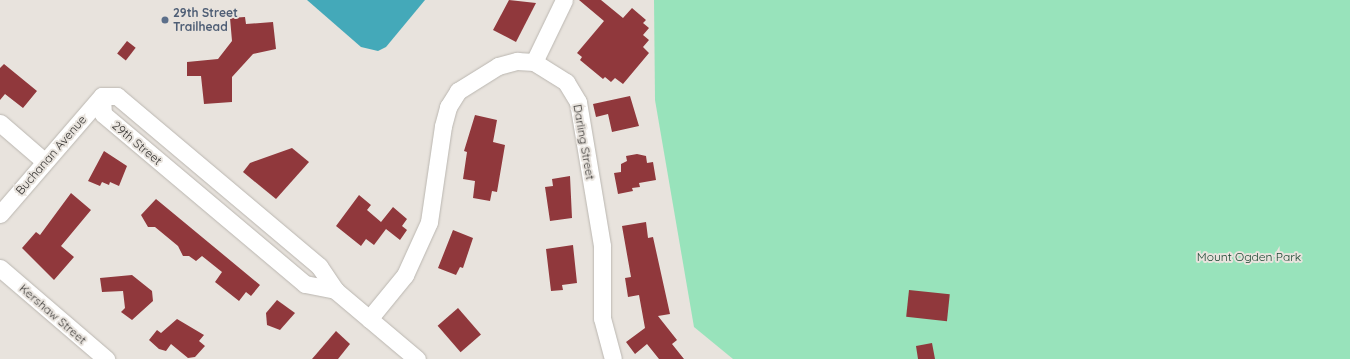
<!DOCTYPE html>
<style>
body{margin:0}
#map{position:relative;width:1350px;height:359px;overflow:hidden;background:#e8e3dd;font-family:Quicksand,sans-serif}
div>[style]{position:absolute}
.green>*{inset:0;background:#98e3bb}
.water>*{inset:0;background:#44a9b9}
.building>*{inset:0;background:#90383c;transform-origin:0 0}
.roads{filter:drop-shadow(0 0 1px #bab6b0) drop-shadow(0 0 1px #bab6b0)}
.minor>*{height:17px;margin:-8.5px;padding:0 8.5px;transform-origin:8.5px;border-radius:8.5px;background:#fff}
.dots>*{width:11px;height:11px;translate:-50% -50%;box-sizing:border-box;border:2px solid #e8e3dd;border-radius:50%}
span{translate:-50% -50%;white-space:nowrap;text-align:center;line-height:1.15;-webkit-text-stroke:4px #e8e3dd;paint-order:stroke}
.service-label{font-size:12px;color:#4e5e75;font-weight:700}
.left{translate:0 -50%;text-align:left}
.street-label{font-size:12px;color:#363432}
.park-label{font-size:12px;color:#143f2b}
</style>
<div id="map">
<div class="green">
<div style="clip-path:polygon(654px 0,1350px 0,1350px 359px,733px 359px,694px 327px,655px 100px)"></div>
</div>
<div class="water">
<div style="clip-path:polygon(307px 0,425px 0,386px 47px,378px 51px,361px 47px)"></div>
</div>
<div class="building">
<div style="clip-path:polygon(509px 0,536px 3px,516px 42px,493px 30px)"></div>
<div style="clip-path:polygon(579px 0,601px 0,623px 18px,632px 8px,646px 20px,643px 23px,649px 28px,643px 35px,649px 40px,643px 47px,649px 53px,623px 84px,615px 78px,611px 82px,605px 77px,603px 79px,580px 60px,582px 57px,577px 53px,604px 21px)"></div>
<div style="clip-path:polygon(245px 17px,246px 24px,273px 22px,276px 49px,253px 54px,232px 77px,232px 102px,204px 104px,201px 76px,187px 76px,187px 62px,218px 59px,232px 41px,230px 18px)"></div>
<div style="left:127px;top:41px;width:11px;height:16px;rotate:38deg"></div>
<div style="clip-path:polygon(4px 64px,37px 91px,23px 108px,5px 94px,0 100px,0 68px)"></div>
<div style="clip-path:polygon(630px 96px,639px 126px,612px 132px,608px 114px,596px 117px,593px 104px)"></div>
<div style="clip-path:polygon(475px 115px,497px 120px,493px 142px,505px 145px,497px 192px,492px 191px,490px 201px,473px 198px,475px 181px,463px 179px,467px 152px,464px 151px)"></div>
<div style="clip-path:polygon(292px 148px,309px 162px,276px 199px,243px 172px,250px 163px)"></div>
<div style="clip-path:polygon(104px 151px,127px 166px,119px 186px,110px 182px,109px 185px,102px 182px,100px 186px,88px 181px)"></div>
<div style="clip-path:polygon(637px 154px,646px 156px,647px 163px,653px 162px,656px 180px,639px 183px,640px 187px,632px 188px,633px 191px,618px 194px,614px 173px,621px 172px,621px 164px,627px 161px,626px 156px)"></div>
<div style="clip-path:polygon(570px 176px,572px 218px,550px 221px,545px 187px,553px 186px,552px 179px)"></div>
<div style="clip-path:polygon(71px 193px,91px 210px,61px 246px,74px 257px,54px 280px,22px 248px,36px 232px,40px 235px)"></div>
<div style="clip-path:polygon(359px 195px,371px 205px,367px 210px,381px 222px,393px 207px,407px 219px,402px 226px,407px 230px,400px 240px,386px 229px,374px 245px,366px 239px,361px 246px,336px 226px)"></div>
<div style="clip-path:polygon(156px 199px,260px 285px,251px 296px,246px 292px,239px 301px,215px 282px,222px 272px,202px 256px,196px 261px,189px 256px,183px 256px,178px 246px,155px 227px,148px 227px,141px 215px)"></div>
<div style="clip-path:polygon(646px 222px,648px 238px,653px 237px,670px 314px,658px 316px,677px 340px,672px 344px,684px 359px,659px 359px,647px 344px,635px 354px,626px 342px,645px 328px,639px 295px,628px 297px,625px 278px,631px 277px,622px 226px)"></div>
<div style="clip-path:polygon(453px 230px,473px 238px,463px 268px,460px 267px,456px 275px,438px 268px)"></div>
<div style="clip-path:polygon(573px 245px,577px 283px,562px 285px,563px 290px,551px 291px,546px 249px)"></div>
<div style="clip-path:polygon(132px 275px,152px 291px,153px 301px,132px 320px,121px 312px,125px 308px,123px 291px,102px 292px,100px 278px)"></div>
<div style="left:909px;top:290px;width:41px;height:27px;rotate:6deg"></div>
<div style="clip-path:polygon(277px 300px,295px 313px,280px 330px,267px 325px,266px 313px)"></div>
<div style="left:458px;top:308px;width:35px;height:27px;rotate:49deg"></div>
<div style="clip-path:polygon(177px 319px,204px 335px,199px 341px,205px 346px,195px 357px,188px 358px,171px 344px,166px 351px,159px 349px,149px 340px,157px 330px,161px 333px)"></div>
<div style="clip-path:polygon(336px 331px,350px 344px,338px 359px,312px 359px)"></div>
<div style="clip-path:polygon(932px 343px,935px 359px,918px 359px,916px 346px)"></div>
</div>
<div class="roads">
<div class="minor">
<div style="left:534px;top:62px;width:69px;rotate:-64.2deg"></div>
<div style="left:102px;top:96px;width:15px"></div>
<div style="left:117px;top:96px;width:264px;rotate:40.1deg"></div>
<div style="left:319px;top:266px;width:29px;rotate:56deg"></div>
<div style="left:335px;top:290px;width:107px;rotate:40.1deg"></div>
<div style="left:102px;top:96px;width:18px;rotate:87deg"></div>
<div style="left:103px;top:114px;width:264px;rotate:40.1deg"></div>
<div style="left:305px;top:284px;width:31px;rotate:11deg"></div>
<div style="left:0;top:123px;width:58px;rotate:40.8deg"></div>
<div style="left:0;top:214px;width:156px;rotate:-49.2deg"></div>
<div style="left:0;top:268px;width:140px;rotate:40.6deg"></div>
<div style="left:369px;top:319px;width:57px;rotate:-50.7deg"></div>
<div style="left:405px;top:275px;width:58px;rotate:-65.6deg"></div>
<div style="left:429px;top:222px;width:97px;rotate:-81.7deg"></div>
<div style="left:443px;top:126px;width:20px;rotate:-75deg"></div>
<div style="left:448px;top:107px;width:19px;rotate:-58deg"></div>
<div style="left:458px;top:91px;width:47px;rotate:-32deg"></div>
<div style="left:498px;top:66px;width:20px;rotate:-15deg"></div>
<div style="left:517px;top:61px;width:17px;rotate:3deg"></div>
<div style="left:534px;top:62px;width:38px;rotate:32deg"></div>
<div style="left:566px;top:82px;width:23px;rotate:59deg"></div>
<div style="left:578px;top:102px;width:146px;rotate:80.5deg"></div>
<div style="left:602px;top:246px;width:72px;rotate:90deg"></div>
<div style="left:602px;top:318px;width:42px;rotate:75deg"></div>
</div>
</div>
<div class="dots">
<div style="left:165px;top:20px;background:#5c6f8a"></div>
</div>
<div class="service-label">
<span class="left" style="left:173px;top:20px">29th Street<br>Trailhead</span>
</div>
<div class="street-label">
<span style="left:584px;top:142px;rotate:80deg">Darling Street</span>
<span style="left:137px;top:143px;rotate:40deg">29th Street</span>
<span style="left:51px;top:155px;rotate:-49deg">Buchanan Avenue</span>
<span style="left:53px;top:314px;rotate:41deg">Kershaw Street</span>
</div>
<div class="park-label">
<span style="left:1249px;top:257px">Mount Ogden Park</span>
</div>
</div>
